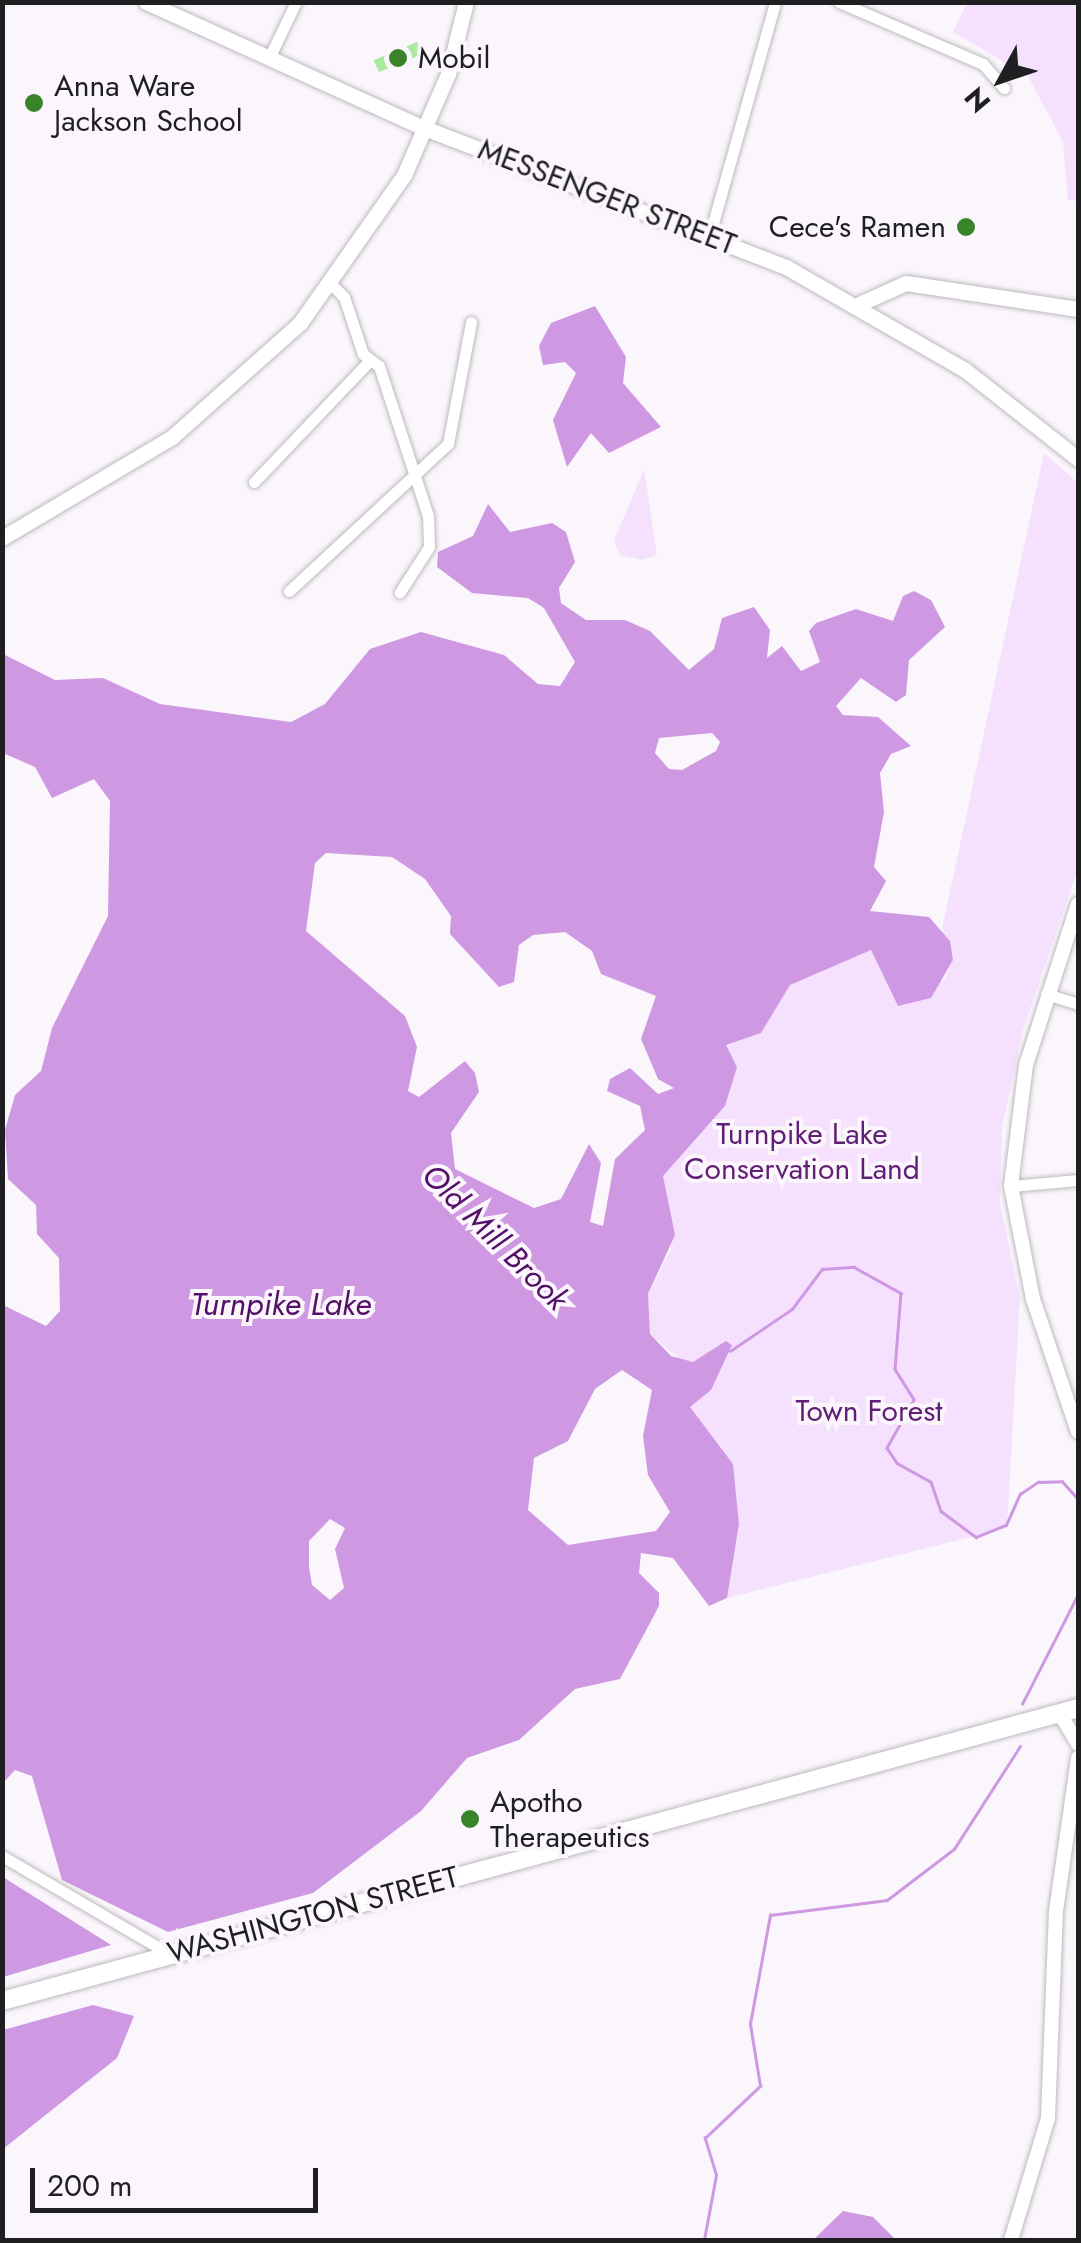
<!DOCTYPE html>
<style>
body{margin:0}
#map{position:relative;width:1081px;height:2243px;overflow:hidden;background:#faf6fc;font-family:Jost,sans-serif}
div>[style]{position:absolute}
.green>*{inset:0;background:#f5e1fd}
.water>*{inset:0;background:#ce98e2}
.stream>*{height:2.5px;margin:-1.25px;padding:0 1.25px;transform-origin:1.25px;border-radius:1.25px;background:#ce98e2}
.building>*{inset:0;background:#abe99e;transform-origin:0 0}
.roads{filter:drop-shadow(0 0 2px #bdb9be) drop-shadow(0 0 2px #bdb9be)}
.minor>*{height:11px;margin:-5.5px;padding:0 5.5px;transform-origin:5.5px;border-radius:5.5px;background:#fff}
.tertiary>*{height:14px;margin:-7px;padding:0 7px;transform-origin:7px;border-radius:7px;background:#fff}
.secondary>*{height:15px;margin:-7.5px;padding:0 7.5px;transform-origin:7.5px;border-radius:7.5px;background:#fff}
.primary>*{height:18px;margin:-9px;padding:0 9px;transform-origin:9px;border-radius:9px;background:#fff}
.dots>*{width:28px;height:28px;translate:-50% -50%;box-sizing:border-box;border:5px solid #faf6fc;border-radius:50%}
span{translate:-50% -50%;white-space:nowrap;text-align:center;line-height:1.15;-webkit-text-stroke:8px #faf6fc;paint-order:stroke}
.poi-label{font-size:30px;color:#1f1e20}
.left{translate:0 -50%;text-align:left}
.right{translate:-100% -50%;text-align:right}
.street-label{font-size:30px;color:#1f1e20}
.park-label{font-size:30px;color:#601e74}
.water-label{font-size:32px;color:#540f68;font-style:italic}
.frame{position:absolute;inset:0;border:5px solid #1f1e20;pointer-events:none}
.north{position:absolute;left:951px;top:30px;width:100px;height:100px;-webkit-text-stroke:8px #faf6fc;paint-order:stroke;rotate:230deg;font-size:28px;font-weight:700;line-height:40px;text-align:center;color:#1f1e20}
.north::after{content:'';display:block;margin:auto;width:35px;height:45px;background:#1f1e20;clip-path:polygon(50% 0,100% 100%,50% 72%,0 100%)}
.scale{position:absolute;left:30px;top:2168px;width:288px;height:45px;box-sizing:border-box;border:5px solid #1f1e20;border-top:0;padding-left:12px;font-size:30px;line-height:35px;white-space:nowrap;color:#1f1e20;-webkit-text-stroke:8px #faf6fc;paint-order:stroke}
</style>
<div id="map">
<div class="green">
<div style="clip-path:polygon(967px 3px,1078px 3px,1078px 201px,1068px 200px,1063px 142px,1028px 76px,953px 32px)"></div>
<div style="clip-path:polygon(1044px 453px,1078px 483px,1078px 868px,1023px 1030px,1002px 1128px,1000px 1204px,1020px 1297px,1007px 1528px,727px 1598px,739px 1524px,733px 1464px,690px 1407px,711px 1390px,720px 1345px,698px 1362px,681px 1360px,650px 1334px,648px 1295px,671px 1249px,663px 1176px,725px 1106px,725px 1045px,761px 1033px,790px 984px,871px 950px,898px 1006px,945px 979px,953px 960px,942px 929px)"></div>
<div style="clip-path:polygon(644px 469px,657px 555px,642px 560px,620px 555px,614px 541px)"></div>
</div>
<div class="water">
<div style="clip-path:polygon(595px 306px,626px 357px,623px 383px,661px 427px,609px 453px,591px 433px,567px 467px,553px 420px,576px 373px,565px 362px,543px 365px,539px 346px,551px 323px)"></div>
<div style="clip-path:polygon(evenodd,488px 504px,510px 532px,552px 523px,566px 532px,575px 562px,559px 588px,561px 603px,586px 620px,625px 620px,650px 631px,689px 670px,714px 649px,722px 618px,754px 607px,770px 630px,767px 658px,782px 646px,801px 671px,820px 662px,809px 631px,816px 623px,856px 609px,893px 621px,903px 596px,914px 591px,931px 600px,945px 627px,909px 660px,906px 695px,896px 702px,861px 678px,836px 706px,843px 715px,878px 717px,911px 746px,891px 754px,880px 773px,884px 812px,874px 867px,886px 881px,870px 911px,929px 917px,950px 941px,953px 960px,931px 998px,898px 1006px,871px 950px,790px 985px,761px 1033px,726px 1045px,737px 1067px,725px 1106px,663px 1176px,675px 1235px,648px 1294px,650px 1334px,671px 1356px,693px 1362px,726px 1341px,732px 1345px,711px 1390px,690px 1407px,733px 1464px,739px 1524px,727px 1598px,709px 1606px,673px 1558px,641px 1553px,639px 1573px,659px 1593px,659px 1606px,620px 1679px,575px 1689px,519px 1740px,467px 1758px,421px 1811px,313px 1893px,168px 1932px,62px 1880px,32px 1776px,15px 1770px,3px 1783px,3px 1305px,46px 1326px,60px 1311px,59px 1258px,37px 1234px,36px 1205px,8px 1179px,5px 1130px,15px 1095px,41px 1071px,52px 1028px,108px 916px,110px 801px,94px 779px,52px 798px,35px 767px,3px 753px,3px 654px,55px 680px,103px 678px,160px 704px,291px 722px,325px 704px,370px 649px,421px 632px,504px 655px,538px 684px,560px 686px,575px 662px,544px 608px,528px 598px,472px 593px,437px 567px,438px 552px,473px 536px,488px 504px,712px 733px,720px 742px,716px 751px,682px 770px,669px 769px,655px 753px,659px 738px,712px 733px,488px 504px,326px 853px,392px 857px,425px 879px,451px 916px,450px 934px,499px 987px,514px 982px,519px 945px,533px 935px,565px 932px,592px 951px,601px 974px,656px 996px,641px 1039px,658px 1079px,674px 1088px,658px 1094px,630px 1068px,610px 1079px,607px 1091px,640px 1106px,645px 1130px,615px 1159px,603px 1226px,590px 1222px,601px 1163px,589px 1144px,561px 1199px,534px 1208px,455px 1169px,451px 1133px,479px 1092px,475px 1073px,465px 1061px,419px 1097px,408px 1091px,417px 1047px,405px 1016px,306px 931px,315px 863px,326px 853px,488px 504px,622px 1370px,652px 1390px,643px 1436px,648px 1475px,670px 1512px,656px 1531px,568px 1545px,528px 1510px,534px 1458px,568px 1441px,595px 1389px,622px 1370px,488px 504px,330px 1519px,345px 1528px,335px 1549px,344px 1588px,330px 1600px,312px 1585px,309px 1567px,309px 1541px,330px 1519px)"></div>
<div style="clip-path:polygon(3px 1877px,111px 1945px,3px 1977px)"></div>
<div style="clip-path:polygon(93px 2005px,134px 2016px,117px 2058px,3px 2149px,3px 2030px)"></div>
<div style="clip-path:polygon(843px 2211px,873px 2217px,896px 2240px,813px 2240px)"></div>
</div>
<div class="stream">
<div style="left:730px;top:1351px;width:75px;rotate:-34.1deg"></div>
<div style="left:792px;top:1309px;width:50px;rotate:-53.1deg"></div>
<div style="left:822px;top:1269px;width:32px;rotate:-4deg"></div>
<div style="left:854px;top:1267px;width:54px;rotate:29deg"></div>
<div style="left:901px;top:1293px;width:76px;rotate:94.5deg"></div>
<div style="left:895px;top:1369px;width:36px;rotate:58deg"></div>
<div style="left:914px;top:1400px;width:55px;rotate:119.4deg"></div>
<div style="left:887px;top:1448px;width:18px;rotate:56deg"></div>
<div style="left:897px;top:1463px;width:39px;rotate:29deg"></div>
<div style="left:931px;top:1482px;width:31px;rotate:71deg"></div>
<div style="left:941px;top:1511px;width:44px;rotate:36.6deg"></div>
<div style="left:976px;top:1537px;width:32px;rotate:-22deg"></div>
<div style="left:1006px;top:1525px;width:34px;rotate:-66deg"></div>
<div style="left:1020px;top:1494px;width:22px;rotate:-34deg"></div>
<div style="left:1038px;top:1482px;width:24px;rotate:-2deg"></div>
<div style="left:1062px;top:1481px;width:24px;rotate:48deg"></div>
<div style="left:1022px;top:1704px;width:123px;rotate:-63deg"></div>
<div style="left:704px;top:2240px;width:66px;rotate:-79.5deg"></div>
<div style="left:716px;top:2175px;width:39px;rotate:-107deg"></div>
<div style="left:705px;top:2138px;width:76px;rotate:-43.4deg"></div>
<div style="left:760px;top:2086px;width:63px;rotate:-99.2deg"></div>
<div style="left:750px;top:2024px;width:111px;rotate:-79.6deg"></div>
<div style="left:770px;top:1915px;width:118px;rotate:-7.3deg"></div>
<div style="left:887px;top:1900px;width:84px;rotate:-37.3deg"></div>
<div style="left:954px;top:1849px;width:122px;rotate:-57.3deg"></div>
</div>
<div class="building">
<div style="left:417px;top:42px;width:13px;height:47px;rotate:67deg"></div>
</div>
<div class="roads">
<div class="minor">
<div style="left:839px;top:2px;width:157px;rotate:23.3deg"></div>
<div style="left:983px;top:64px;width:32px;rotate:49deg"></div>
<div style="left:269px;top:58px;width:62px;rotate:-64.3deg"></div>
<div style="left:710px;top:234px;width:241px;rotate:-74.3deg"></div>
<div style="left:331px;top:284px;width:18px;rotate:45deg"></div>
<div style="left:344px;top:297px;width:60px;rotate:71.6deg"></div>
<div style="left:363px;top:354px;width:20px;rotate:37deg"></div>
<div style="left:379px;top:366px;width:158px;rotate:71.9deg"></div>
<div style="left:428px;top:516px;width:31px;rotate:88deg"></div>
<div style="left:429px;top:547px;width:54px;rotate:122.8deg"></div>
<div style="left:254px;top:482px;width:168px;rotate:-46.4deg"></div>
<div style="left:289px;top:591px;width:217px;rotate:-42.8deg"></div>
<div style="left:448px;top:444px;width:124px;rotate:-79.3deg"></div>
<div style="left:1046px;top:994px;width:34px;rotate:17deg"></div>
<div style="left:1011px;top:1186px;width:67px;rotate:-5.1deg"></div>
<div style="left:2px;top:1856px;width:192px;rotate:30.3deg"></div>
</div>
<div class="tertiary">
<div style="left:1078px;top:904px;width:169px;rotate:107.9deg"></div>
<div style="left:1026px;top:1065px;width:122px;rotate:97.1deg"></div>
<div style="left:1011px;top:1186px;width:115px;rotate:79deg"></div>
<div style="left:1033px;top:1299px;width:140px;rotate:71.3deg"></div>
<div style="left:1060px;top:1714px;width:35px;rotate:59deg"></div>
<div style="left:1011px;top:2240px;width:127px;rotate:-73.1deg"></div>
<div style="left:1048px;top:2118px;width:207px;rotate:-87.8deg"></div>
<div style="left:1056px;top:1911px;width:155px;rotate:-81.8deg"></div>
</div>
<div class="secondary">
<div style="left:146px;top:2px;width:305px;rotate:24.4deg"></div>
<div style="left:424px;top:128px;width:388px;rotate:21deg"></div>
<div style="left:786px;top:267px;width:207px;rotate:29.9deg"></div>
<div style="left:965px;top:370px;width:144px;rotate:38.2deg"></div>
<div style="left:859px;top:304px;width:51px;rotate:-24.1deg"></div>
<div style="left:906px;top:283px;width:174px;rotate:8.6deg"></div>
<div style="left:2px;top:538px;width:198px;rotate:-30.7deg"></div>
<div style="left:172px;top:437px;width:171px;rotate:-41.7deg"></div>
<div style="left:300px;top:323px;width:181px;rotate:-54.9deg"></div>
<div style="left:404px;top:175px;width:110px;rotate:-66.5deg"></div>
<div style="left:448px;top:74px;width:74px;rotate:-76deg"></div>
</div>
<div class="primary">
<div style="left:2px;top:2001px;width:1115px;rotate:-15.23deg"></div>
</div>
</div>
<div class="dots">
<div style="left:398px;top:58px;background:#39832a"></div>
<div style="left:34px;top:103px;background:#39832a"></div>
<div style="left:966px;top:227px;background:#39832a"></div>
<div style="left:470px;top:1819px;background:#39832a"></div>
</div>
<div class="poi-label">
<span class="left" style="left:418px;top:58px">Mobil</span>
<span class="left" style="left:54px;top:103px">Anna Ware<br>Jackson School</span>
<span class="right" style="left:946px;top:227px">Cece's Ramen</span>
<span class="left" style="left:490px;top:1819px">Apotho<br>Therapeutics</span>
</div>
<div class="street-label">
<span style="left:607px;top:197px;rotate:21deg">MESSENGER STREET</span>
<span style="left:313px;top:1915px;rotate:-15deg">WASHINGTON STREET</span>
</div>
<div class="park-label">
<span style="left:802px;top:1151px">Turnpike Lake<br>Conservation Land</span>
<span style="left:869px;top:1411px">Town Forest</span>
</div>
<div class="water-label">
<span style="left:495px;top:1237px;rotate:45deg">Old Mill Brook</span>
<span style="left:281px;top:1304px">Turnpike Lake</span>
</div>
<div class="frame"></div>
<div class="north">N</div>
<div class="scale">200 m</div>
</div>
